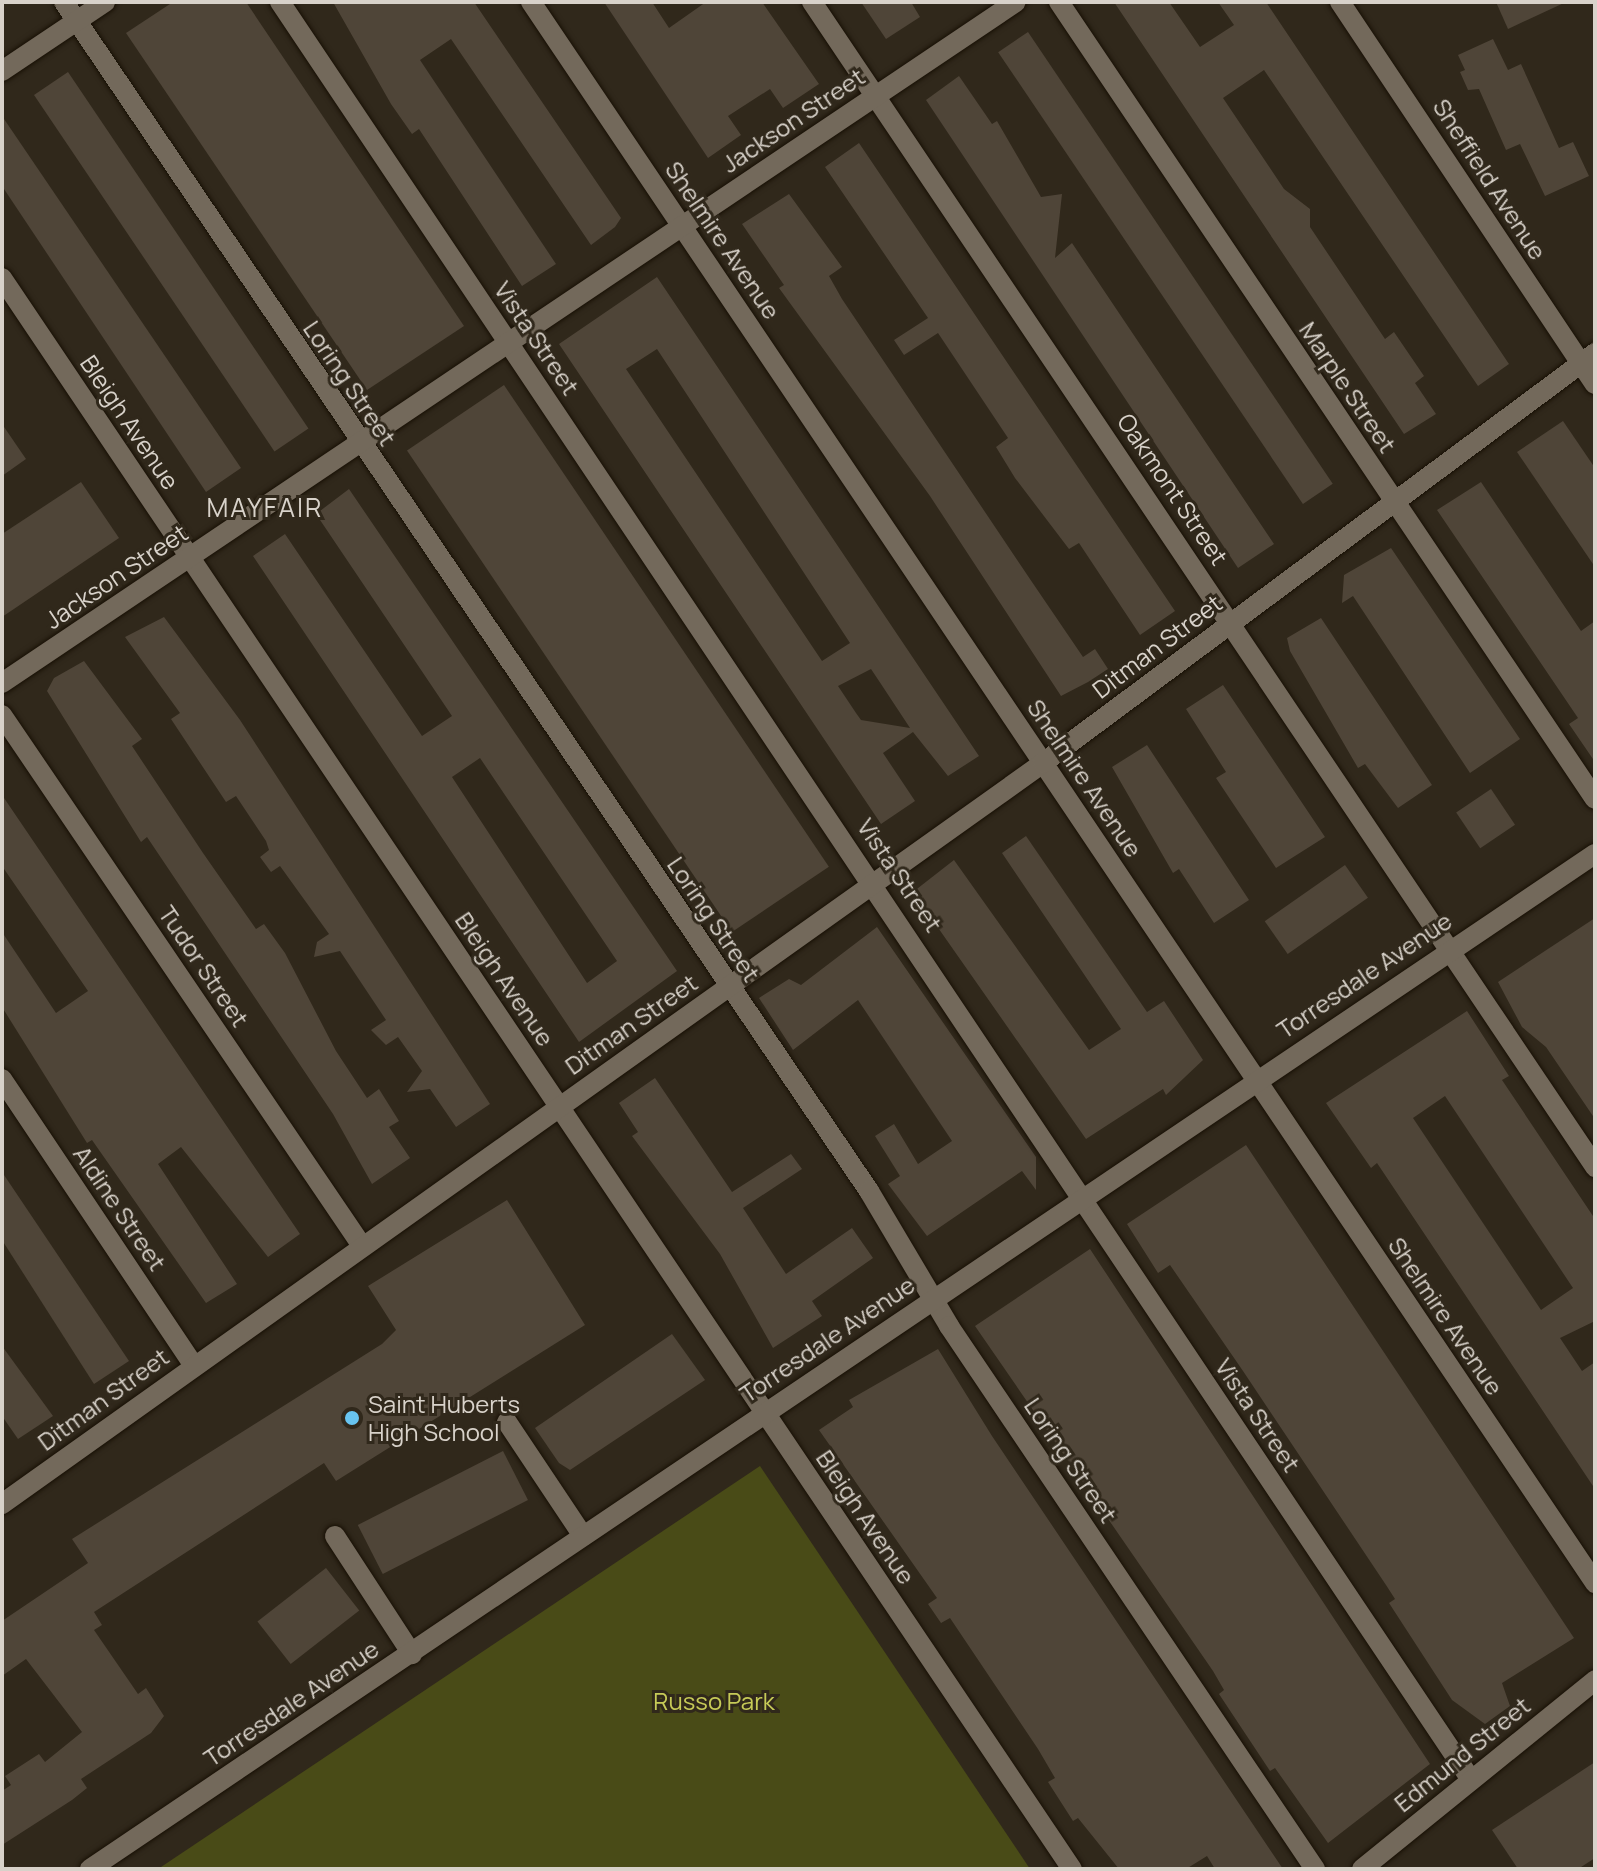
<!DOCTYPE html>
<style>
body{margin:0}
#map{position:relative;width:1597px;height:1871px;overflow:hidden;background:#30281b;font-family:Manrope,sans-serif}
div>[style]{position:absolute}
.green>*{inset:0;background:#494b17}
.building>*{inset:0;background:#4f4538;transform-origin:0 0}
.roads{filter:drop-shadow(0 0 2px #181005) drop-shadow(0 0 2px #181005)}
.minor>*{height:20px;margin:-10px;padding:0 10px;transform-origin:10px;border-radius:10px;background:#73695b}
.tertiary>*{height:20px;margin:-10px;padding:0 10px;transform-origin:10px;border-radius:10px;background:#73695b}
.dots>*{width:22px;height:22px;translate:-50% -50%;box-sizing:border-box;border:4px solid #30281b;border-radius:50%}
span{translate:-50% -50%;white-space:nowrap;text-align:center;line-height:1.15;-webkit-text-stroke:6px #30281b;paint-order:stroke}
.street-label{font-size:24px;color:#d8d2ca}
.poi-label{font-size:24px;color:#d8d2ca}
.left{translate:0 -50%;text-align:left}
.park-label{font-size:24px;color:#c6ca57}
.neighbourhood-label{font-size:26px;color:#d8d2ca;letter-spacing:2px}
.frame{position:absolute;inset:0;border:4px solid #d8d2ca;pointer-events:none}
</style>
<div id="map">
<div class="green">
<div style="clip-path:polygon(760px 1466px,1030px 1869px,158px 1869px)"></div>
</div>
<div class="building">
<div style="clip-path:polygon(173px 2px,246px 2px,464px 326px,367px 390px,126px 33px)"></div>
<div style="clip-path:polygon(333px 2px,474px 2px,621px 218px,615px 227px,591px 245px,451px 39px,420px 60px,556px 264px,522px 286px,419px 129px,412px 134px,391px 104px)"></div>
<div style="clip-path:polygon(604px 2px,652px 2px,669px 28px,706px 2px,762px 2px,819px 84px,783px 108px,770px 89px,728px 116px,741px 135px,708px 158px)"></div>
<div style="clip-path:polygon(861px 2px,911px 2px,920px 17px,886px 39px)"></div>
<div style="clip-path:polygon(1114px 2px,1169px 2px,1200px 47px,1234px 25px,1218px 2px,1266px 2px,1509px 364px,1478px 386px,1264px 70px,1223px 98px,1284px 189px,1310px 209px,1310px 227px,1385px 339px,1394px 332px,1424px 376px,1415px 383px,1436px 414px,1404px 434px)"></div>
<div style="clip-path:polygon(1496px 2px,1566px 2px,1508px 29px)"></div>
<div style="left:1028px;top:32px;width:545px;height:36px;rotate:56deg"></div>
<div style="clip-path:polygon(1493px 39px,1508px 70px,1521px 64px,1559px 148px,1573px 142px,1589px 176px,1545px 196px,1520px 144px,1506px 150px,1479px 89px,1468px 90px,1460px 72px,1465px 70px,1458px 55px)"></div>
<div style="left:68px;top:72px;width:430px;height:41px;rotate:56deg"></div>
<div style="clip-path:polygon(959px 76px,992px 124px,997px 121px,1041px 197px,1062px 194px,1055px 258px,1072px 243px,1274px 544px,1238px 568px,926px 100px)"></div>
<div style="clip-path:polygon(2px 116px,241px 468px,206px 492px,2px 186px)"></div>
<div style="clip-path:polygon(859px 143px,1175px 611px,1140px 635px,1079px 543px,1069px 549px,1015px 478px,996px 447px,1008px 438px,938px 333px,904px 355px,894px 340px,928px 318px,825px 167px)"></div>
<div style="clip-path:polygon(789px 194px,842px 267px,829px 276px,842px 299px,1032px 582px,1083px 657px,1095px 649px,1108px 669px,1088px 682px,1061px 696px,930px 496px,779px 288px,784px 285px,742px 224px)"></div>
<div style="clip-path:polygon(evenodd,657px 277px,979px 756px,948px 776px,913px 732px,883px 753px,915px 801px,881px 824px,559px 344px,657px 277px,657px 349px,850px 643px,822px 661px,626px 369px,657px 349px,657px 277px,871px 669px,881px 684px,910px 728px,861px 720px,856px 713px,838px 686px,871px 669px)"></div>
<div style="left:504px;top:385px;width:581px;height:117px;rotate:56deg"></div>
<div style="clip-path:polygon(1563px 421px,1595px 468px,1595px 567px,1517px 452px)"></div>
<div style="clip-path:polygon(2px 424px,26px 459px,2px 476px)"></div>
<div style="clip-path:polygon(81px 482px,119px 538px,2px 617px,2px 534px)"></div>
<div style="clip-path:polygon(1481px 482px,1581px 631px,1595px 621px,1595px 762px,1569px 724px,1578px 718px,1437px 510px)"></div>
<div style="clip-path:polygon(evenodd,349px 489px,677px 971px,579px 1042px,253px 556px,285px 534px,422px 736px,452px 716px,316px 514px,349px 489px,480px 758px,617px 961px,587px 983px,452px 777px,480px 758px)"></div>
<div style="clip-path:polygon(1391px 548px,1520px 739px,1470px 773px,1353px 596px,1342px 603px,1344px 575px)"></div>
<div style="clip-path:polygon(164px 617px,240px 720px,490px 1104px,456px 1127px,430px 1089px,407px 1092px,422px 1071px,398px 1037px,386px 1045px,371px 1030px,386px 1020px,340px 951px,314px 957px,317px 942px,329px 934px,280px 866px,271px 872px,260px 857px,269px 850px,266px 841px,236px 796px,226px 802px,171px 719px,180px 713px,125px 637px)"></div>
<div style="clip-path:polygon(1321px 618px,1432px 785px,1398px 808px,1365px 764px,1358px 768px,1290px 651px,1287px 638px)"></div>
<div style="clip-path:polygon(84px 661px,142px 739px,132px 746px,203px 853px,256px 929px,264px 924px,285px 953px,336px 1051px,367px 1098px,379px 1089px,399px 1121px,389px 1127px,410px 1158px,372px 1184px,333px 1114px,147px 837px,141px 842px,47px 691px,54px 678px)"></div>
<div style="clip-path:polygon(1223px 685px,1325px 837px,1276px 868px,1216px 778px,1226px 772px,1186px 709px)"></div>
<div style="clip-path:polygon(1147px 745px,1249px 900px,1214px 923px,1179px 869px,1173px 873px,1112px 767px)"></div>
<div style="left:1491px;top:789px;width:43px;height:42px;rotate:56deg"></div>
<div style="clip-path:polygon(2px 795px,300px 1234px,268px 1257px,181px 1147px,158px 1164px,237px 1284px,206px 1303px,92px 1140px,87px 1143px,2px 1007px,2px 932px,56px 1013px,88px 991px,2px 866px)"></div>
<div style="clip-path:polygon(1026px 836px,1147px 1012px,1164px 1001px,1203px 1060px,1166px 1095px,1163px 1089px,1086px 1139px,913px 892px,954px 860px,1089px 1050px,1121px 1029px,1002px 853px)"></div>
<div style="left:1345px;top:865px;width:40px;height:98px;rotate:55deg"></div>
<div style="clip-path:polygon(1595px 918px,1595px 1119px,1546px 1047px,1522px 1027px,1498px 982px)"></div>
<div style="clip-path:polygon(877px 927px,1036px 1157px,1036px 1190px,1022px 1171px,927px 1236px,888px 1184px,900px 1176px,875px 1136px,894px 1124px,918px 1164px,952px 1141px,858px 1000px,793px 1050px,759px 998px,789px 979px,801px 985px)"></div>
<div style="clip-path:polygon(evenodd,1467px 1011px,1509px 1076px,1502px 1080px,1595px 1219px,1595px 1321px,1560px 1338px,1582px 1371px,1595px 1362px,1595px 1489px,1377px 1163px,1371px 1168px,1326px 1103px,1467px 1011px,1445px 1096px,1573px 1288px,1541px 1310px,1413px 1118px,1445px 1096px)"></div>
<div style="clip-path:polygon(655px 1078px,732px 1192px,791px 1154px,802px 1169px,743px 1208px,786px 1274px,852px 1228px,873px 1258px,812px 1301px,822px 1316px,773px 1348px,720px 1254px,632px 1136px,638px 1132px,619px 1103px)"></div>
<div style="clip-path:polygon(1246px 1145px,1574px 1638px,1502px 1683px,1510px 1706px,1485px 1724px,1452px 1700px,1389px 1603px,1395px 1599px,1386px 1585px,1243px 1371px,1170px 1265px,1158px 1273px,1127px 1224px)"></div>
<div style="clip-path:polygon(2px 1172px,129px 1361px,94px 1384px,2px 1240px)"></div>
<div style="clip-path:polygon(507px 1200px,585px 1325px,336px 1481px,324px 1463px,94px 1612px,102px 1625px,94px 1630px,138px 1694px,146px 1688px,164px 1716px,151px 1733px,81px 1779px,87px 1788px,72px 1800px,2px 1845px,2px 1791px,11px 1785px,5px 1776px,39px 1754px,45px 1762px,82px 1732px,26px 1659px,2px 1676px,2px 1621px,88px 1563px,72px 1539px,382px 1344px,396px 1330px,368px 1286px)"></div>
<div style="clip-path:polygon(1090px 1249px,1430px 1764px,1328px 1843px,1275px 1768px,1270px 1771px,1219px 1694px,1224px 1690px,1213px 1671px,975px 1326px)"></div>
<div style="clip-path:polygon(672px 1334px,705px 1380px,570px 1470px,559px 1463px,535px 1428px)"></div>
<div style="clip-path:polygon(2px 1346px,53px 1416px,18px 1439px,2px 1416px)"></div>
<div style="clip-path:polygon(938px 1349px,992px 1436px,1283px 1869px,1215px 1869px,1207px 1856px,1186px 1869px,1119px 1869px,1078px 1818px,1073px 1821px,1048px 1782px,1055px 1778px,1038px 1749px,950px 1618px,941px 1623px,928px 1604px,937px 1598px,819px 1430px,853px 1407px,849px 1400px)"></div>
<div style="left:503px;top:1451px;width:55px;height:163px;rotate:63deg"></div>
<div style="left:326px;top:1568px;width:54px;height:87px;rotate:52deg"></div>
<div style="clip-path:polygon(1595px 1762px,1595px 1858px,1578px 1869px,1518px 1869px,1492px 1830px)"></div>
</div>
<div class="roads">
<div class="minor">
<div style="left:64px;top:2px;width:1436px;rotate:55.9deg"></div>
<div style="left:869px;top:1191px;width:157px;rotate:59.3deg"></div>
<div style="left:949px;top:1326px;width:655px;rotate:56.02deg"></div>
<div style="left:280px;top:2px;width:2140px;rotate:56.18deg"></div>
<div style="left:531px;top:2px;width:1906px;rotate:56.06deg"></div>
<div style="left:812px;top:2px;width:1404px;rotate:56.09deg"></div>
<div style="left:1059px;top:2px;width:960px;rotate:56.08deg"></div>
<div style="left:1340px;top:2px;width:459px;rotate:56.3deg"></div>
<div style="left:2px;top:71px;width:124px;rotate:-33.8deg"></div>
<div style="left:2px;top:278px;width:1917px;rotate:56.08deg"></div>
<div style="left:2px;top:683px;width:1221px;rotate:-33.89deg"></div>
<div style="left:2px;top:715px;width:642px;rotate:55.86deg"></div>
<div style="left:2px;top:1079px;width:345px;rotate:56.2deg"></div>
<div style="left:507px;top:1422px;width:137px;rotate:56.3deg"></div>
<div style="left:2px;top:1504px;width:1278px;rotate:-35.44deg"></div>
<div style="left:1043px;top:763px;width:688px;rotate:-36.6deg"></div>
<div style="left:335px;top:1536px;width:141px;rotate:56.9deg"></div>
<div style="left:1362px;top:1869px;width:300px;rotate:-39deg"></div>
</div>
<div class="tertiary">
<div style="left:90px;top:1869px;width:1815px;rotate:-34deg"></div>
</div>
</div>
<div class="dots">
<div style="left:352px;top:1418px;background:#68c4f0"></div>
</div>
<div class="street-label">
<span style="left:793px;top:120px;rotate:-34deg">Jackson Street</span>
<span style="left:1490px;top:179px;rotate:57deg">Sheffield Avenue</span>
<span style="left:723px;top:240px;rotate:56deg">Shelmire Avenue</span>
<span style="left:537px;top:338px;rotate:56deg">Vista Street</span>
<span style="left:350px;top:383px;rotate:56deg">Loring Street</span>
<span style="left:1348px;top:387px;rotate:56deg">Marple Street</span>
<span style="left:130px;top:422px;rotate:56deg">Bleigh Avenue</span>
<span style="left:1173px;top:489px;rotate:56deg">Oakmont Street</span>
<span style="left:116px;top:576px;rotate:-34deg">Jackson Street</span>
<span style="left:1157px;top:646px;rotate:-37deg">Ditman Street</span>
<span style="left:1085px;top:778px;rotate:56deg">Shelmire Avenue</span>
<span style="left:900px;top:875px;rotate:56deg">Vista Street</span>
<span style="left:714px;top:919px;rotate:56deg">Loring Street</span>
<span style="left:204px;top:966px;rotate:56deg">Tudor Street</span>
<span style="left:1364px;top:975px;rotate:-34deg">Torresdale Avenue</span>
<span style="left:505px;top:979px;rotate:56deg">Bleigh Avenue</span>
<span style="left:631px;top:1024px;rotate:-35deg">Ditman Street</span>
<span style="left:120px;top:1208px;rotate:56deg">Aldine Street</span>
<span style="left:1446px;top:1316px;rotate:56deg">Shelmire Avenue</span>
<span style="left:827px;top:1339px;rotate:-34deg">Torresdale Avenue</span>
<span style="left:103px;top:1399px;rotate:-36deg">Ditman Street</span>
<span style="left:1258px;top:1415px;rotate:56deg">Vista Street</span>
<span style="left:1071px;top:1460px;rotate:56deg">Loring Street</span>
<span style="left:866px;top:1517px;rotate:56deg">Bleigh Avenue</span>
<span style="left:291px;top:1703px;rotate:-34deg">Torresdale Avenue</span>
<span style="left:1462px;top:1754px;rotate:-39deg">Edmund Street</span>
</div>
<div class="poi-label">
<span class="left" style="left:368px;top:1418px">Saint Huberts<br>High School</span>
</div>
<div class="park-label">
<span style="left:714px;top:1701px">Russo Park</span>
</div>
<div class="neighbourhood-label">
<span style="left:265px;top:508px">MAYFAIR</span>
</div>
<div class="frame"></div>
</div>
